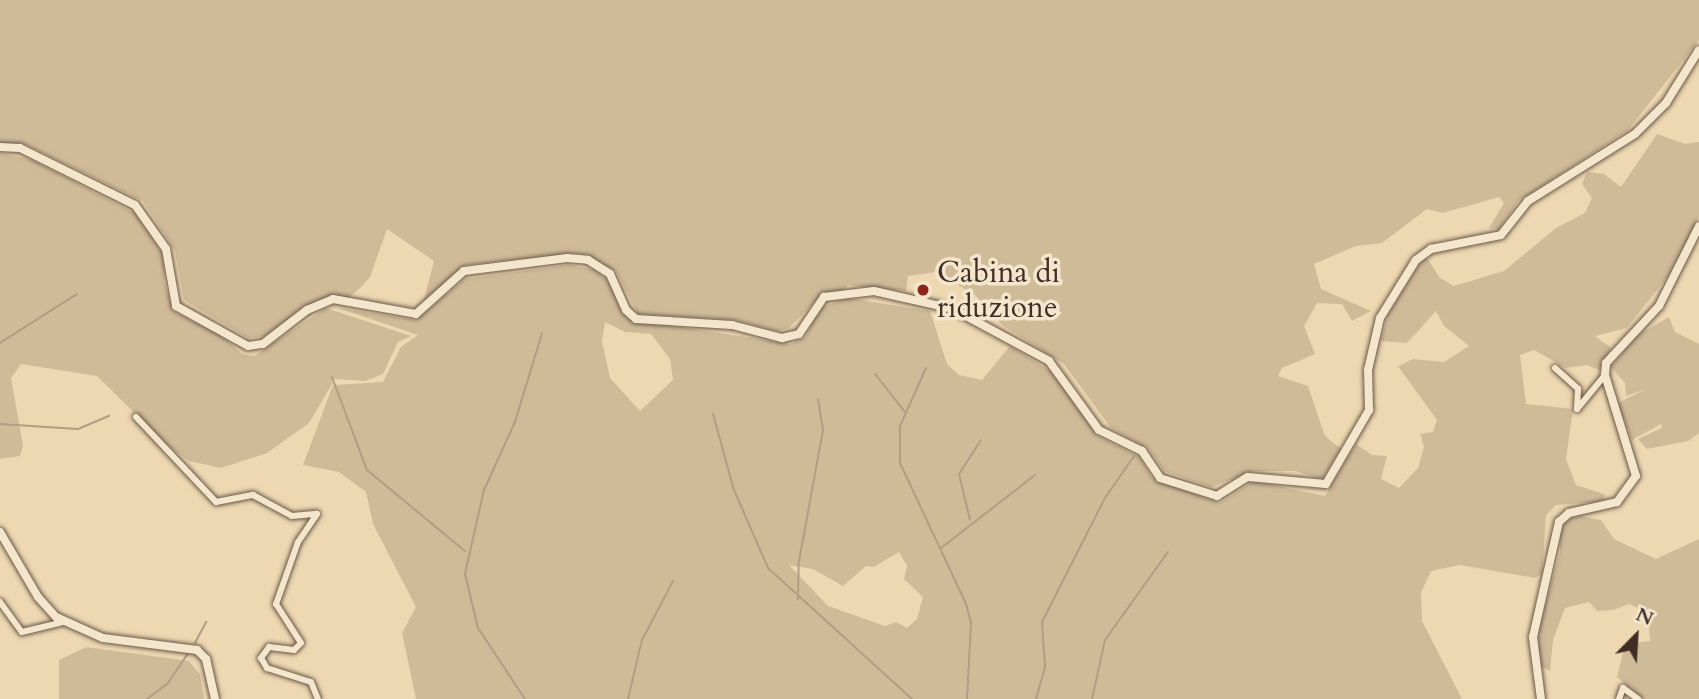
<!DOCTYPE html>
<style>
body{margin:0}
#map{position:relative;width:1699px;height:699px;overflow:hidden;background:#edd8b1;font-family:Cardo,serif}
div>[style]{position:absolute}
.green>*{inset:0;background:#d0bb99}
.stream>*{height:2px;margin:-1px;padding:0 1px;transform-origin:1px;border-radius:1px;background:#b29e82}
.roads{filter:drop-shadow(0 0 2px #6b5849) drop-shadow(0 0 2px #6b5849)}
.minor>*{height:6px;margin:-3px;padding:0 3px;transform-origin:3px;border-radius:3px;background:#f3e6cc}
.tertiary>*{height:8px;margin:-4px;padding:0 4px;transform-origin:4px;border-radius:4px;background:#f3e6cc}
.dots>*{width:19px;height:19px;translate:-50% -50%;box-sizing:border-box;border:4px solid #f3e6cc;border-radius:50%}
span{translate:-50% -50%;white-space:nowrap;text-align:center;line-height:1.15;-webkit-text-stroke:7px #f3e6cc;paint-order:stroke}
.poi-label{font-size:30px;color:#402d26}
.left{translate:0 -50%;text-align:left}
.north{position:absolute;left:1601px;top:601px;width:70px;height:70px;-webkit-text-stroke:5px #f3e6cc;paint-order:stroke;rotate:24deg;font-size:19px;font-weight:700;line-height:28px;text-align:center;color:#402d26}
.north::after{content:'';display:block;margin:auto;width:24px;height:32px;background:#402d26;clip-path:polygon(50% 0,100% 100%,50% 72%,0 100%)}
</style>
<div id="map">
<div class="green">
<div style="clip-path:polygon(0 0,1699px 0,1699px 40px,1628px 130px,1518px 201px,1499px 229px,1489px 228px,1504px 203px,1499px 197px,1443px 213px,1427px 209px,1382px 243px,1356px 246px,1314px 264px,1321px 289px,1371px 311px,1352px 321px,1342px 304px,1317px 303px,1304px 326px,1315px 354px,1282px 368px,1278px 376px,1308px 386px,1325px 436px,1341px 449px,1322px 479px,1295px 471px,1254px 471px,1211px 487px,1164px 471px,1148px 448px,1111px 428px,1064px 364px,1002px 325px,975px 295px,936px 272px,908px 276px,906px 291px,848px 285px,842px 291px,823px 293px,789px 328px,778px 331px,736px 320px,638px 314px,616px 271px,580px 253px,465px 265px,423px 303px,434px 261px,387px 229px,370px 277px,360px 288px,348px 298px,304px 307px,265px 336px,248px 338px,184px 300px,175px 251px,143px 201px,27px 145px,0 143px)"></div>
<div style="clip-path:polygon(evenodd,1657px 134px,1685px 144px,1699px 142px,1699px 217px,1668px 276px,1627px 328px,1595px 336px,1611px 348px,1599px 370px,1587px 365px,1566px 368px,1534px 350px,1520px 355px,1526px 404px,1573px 409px,1566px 459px,1576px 485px,1604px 494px,1605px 501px,1556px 505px,1546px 515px,1542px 574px,1535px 578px,1460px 565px,1431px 571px,1421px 593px,1422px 621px,1462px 699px,416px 699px,402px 633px,416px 607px,373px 524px,366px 492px,339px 472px,303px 465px,333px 385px,383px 382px,401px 347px,418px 335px,338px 308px,416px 320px,465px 279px,569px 265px,595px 270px,609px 282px,628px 319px,790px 344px,806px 337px,818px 309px,847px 298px,930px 311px,947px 364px,959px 375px,982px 380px,1010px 346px,1055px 374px,1097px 436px,1140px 458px,1152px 478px,1220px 503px,1254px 481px,1325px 496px,1356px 444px,1372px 455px,1387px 456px,1381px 479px,1399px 488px,1418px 468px,1424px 447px,1420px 434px,1433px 432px,1437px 420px,1398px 366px,1413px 359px,1444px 362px,1469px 346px,1444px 326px,1436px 311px,1407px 343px,1381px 341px,1389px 312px,1425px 255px,1440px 278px,1454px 286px,1504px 271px,1556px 228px,1585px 213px,1592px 198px,1582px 184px,1587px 172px,1604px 174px,1621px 187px,1657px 134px,605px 322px,625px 332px,651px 334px,670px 359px,673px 380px,640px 411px,610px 378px,602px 341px,605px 322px,1657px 134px,899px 552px,907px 566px,904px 579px,923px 597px,917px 619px,907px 628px,896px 622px,885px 626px,828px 606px,789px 565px,813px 569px,843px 586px,866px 566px,874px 567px,899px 552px)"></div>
<div style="clip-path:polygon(0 153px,32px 160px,136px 214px,165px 258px,164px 282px,174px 312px,221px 335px,242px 354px,254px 356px,326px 308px,411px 336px,398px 342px,383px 374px,365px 381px,335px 379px,309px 423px,267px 453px,221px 468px,189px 461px,166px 444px,97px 376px,21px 364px,11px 378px,23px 445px,20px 456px,0 459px)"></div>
<div style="clip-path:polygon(1669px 317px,1675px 332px,1699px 344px,1699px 433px,1688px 441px,1647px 449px,1638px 439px,1662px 428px,1661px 424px,1632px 440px,1618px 403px,1646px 389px,1626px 396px,1625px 383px,1611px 367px,1636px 336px)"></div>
<div style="clip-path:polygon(1579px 516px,1601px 520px,1614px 539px,1656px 559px,1699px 539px,1699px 699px,1643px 699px,1617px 677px,1625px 644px,1650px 641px,1648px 612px,1629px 604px,1613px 610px,1597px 611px,1589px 602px,1565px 608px,1553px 640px,1550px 671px,1539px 665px,1539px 628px,1560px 553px,1560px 532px,1565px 521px)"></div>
<div style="clip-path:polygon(86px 647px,189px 661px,200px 674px,204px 699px,59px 699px,59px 660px)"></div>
</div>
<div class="stream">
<div style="left:0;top:343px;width:91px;rotate:-32.5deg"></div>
<div style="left:926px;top:368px;width:64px;rotate:114.1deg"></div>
<div style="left:900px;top:426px;width:37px;rotate:90deg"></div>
<div style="left:900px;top:463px;width:156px;rotate:64.9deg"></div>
<div style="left:966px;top:604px;width:20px;rotate:75deg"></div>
<div style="left:971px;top:623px;width:76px;rotate:93deg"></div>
<div style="left:875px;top:374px;width:48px;rotate:51.7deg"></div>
<div style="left:332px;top:377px;width:99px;rotate:69.4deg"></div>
<div style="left:367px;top:470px;width:127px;rotate:39.6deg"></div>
<div style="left:713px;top:414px;width:79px;rotate:74.6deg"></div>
<div style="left:734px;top:490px;width:85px;rotate:66.4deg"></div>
<div style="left:768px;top:568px;width:195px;rotate:42.3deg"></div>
<div style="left:0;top:424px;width:78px;rotate:3.7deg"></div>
<div style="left:78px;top:429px;width:34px;rotate:-23deg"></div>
<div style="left:970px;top:520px;width:47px;rotate:-103.4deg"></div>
<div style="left:959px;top:474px;width:40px;rotate:-57.1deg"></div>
<div style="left:941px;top:548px;width:119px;rotate:-37.8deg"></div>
<div style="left:798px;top:600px;width:39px;rotate:-89deg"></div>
<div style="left:799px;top:561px;width:133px;rotate:-79.6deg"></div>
<div style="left:823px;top:430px;width:31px;rotate:-99deg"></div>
<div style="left:195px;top:643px;width:24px;rotate:-62deg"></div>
<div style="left:147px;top:699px;width:26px;rotate:-37deg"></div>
<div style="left:168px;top:683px;width:36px;rotate:-56deg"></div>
<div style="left:525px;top:699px;width:85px;rotate:-123.5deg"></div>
<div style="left:478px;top:628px;width:56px;rotate:-103.5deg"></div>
<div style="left:465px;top:574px;width:86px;rotate:-77.3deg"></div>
<div style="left:484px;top:490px;width:75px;rotate:-65.5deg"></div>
<div style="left:515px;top:422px;width:93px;rotate:-73.1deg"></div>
<div style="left:628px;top:699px;width:61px;rotate:-76.7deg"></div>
<div style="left:642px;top:640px;width:67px;rotate:-62.3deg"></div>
<div style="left:1036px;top:699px;width:33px;rotate:-74deg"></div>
<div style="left:1045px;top:667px;width:45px;rotate:-93.8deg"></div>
<div style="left:1042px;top:622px;width:139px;rotate:-63.1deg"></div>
<div style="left:1105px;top:498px;width:51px;rotate:-55.4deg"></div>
<div style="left:1092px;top:699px;width:60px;rotate:-77.6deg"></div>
<div style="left:1105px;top:640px;width:108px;rotate:-54.4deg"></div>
</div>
<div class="roads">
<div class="minor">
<div style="left:1555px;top:368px;width:31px;rotate:42deg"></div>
<div style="left:1578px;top:389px;width:20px;rotate:93deg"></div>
<div style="left:1577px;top:409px;width:44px;rotate:-50.5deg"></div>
<div style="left:136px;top:417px;width:117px;rotate:46.7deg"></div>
<div style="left:216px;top:502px;width:38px;rotate:-11deg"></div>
<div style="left:253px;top:495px;width:44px;rotate:28.3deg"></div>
<div style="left:292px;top:516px;width:25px;rotate:-5deg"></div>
<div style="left:317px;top:514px;width:34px;rotate:124deg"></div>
<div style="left:298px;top:542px;width:66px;rotate:109.5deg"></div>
<div style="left:276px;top:604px;width:46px;rotate:57.3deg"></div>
<div style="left:301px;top:643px;width:10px;rotate:135deg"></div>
<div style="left:294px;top:650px;width:25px;rotate:-173deg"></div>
<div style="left:269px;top:647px;width:14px;rotate:126deg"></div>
<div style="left:261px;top:658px;width:12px;rotate:59deg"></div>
<div style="left:267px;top:668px;width:46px;rotate:17.7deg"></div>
<div style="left:311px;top:682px;width:18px;rotate:68deg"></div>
<div style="left:0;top:602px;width:37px;rotate:54deg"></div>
<div style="left:22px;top:632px;width:42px;rotate:-13.7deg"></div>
<div style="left:1619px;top:699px;width:12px;rotate:-70deg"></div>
<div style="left:1623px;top:688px;width:19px;rotate:36deg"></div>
</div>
<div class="tertiary">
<div style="left:0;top:147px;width:20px;rotate:3deg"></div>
<div style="left:20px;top:148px;width:128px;rotate:26.4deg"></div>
<div style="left:135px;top:205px;width:54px;rotate:54.8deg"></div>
<div style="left:166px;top:249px;width:58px;rotate:80deg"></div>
<div style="left:176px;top:306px;width:82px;rotate:29.1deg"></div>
<div style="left:248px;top:346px;width:15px;rotate:-8deg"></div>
<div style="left:263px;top:344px;width:56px;rotate:-37.7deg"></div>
<div style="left:307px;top:310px;width:28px;rotate:-23deg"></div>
<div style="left:333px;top:299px;width:84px;rotate:10.2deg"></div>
<div style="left:416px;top:314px;width:64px;rotate:-41.9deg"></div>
<div style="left:464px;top:271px;width:104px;rotate:-7.2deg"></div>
<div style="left:567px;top:258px;width:21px;rotate:5deg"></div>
<div style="left:588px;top:260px;width:26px;rotate:32deg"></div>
<div style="left:610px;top:274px;width:39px;rotate:66deg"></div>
<div style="left:626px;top:310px;width:13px;rotate:42deg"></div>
<div style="left:636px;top:319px;width:96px;rotate:3.6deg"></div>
<div style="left:732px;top:325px;width:52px;rotate:14.6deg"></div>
<div style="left:782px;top:338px;width:17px;rotate:-13deg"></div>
<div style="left:799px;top:334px;width:45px;rotate:-56deg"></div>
<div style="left:824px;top:297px;width:50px;rotate:-6.8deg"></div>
<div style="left:874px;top:291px;width:81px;rotate:12.8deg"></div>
<div style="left:953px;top:309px;width:109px;rotate:28.4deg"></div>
<div style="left:1049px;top:361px;width:85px;rotate:54.1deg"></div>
<div style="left:1099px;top:430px;width:48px;rotate:26deg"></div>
<div style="left:1142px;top:451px;width:32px;rotate:56deg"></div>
<div style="left:1160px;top:478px;width:60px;rotate:17.5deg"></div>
<div style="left:1217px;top:496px;width:36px;rotate:-32deg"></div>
<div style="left:1248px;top:477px;width:78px;rotate:5.1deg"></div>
<div style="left:1326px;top:484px;width:86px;rotate:-59.8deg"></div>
<div style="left:1369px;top:410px;width:40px;rotate:-91.4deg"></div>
<div style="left:1368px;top:370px;width:53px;rotate:-77deg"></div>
<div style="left:1380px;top:318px;width:68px;rotate:-58.2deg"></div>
<div style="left:1416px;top:260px;width:19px;rotate:-36deg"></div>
<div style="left:1431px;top:249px;width:71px;rotate:-11.3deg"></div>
<div style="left:1501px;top:235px;width:43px;rotate:-51.5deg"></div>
<div style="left:1528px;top:201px;width:126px;rotate:-32.1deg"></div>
<div style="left:1635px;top:134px;width:44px;rotate:-45deg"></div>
<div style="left:1666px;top:103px;width:62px;rotate:-58.1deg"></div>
<div style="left:0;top:532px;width:75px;rotate:59.7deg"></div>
<div style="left:38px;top:597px;width:27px;rotate:48deg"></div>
<div style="left:56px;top:617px;width:51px;rotate:24.1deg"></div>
<div style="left:103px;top:638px;width:95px;rotate:7.3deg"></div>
<div style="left:197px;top:650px;width:13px;rotate:45deg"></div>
<div style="left:206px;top:659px;width:41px;rotate:77.3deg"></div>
<div style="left:1541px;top:699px;width:63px;rotate:-97.4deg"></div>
<div style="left:1533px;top:637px;width:118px;rotate:-77.3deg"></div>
<div style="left:1559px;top:522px;width:13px;rotate:-42deg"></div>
<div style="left:1569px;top:513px;width:49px;rotate:-12.9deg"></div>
<div style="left:1617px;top:502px;width:32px;rotate:-54deg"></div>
<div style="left:1636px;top:476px;width:106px;rotate:-107.1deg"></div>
<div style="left:1605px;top:375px;width:12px;rotate:-85deg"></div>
<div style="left:1606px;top:363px;width:78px;rotate:-47.1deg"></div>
<div style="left:1659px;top:306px;width:89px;rotate:-63.4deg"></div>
</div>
</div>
<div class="dots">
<div style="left:923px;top:290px;background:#8f2418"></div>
</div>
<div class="poi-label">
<span class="left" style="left:937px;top:290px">Cabina di<br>riduzione</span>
</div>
<div class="north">N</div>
</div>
